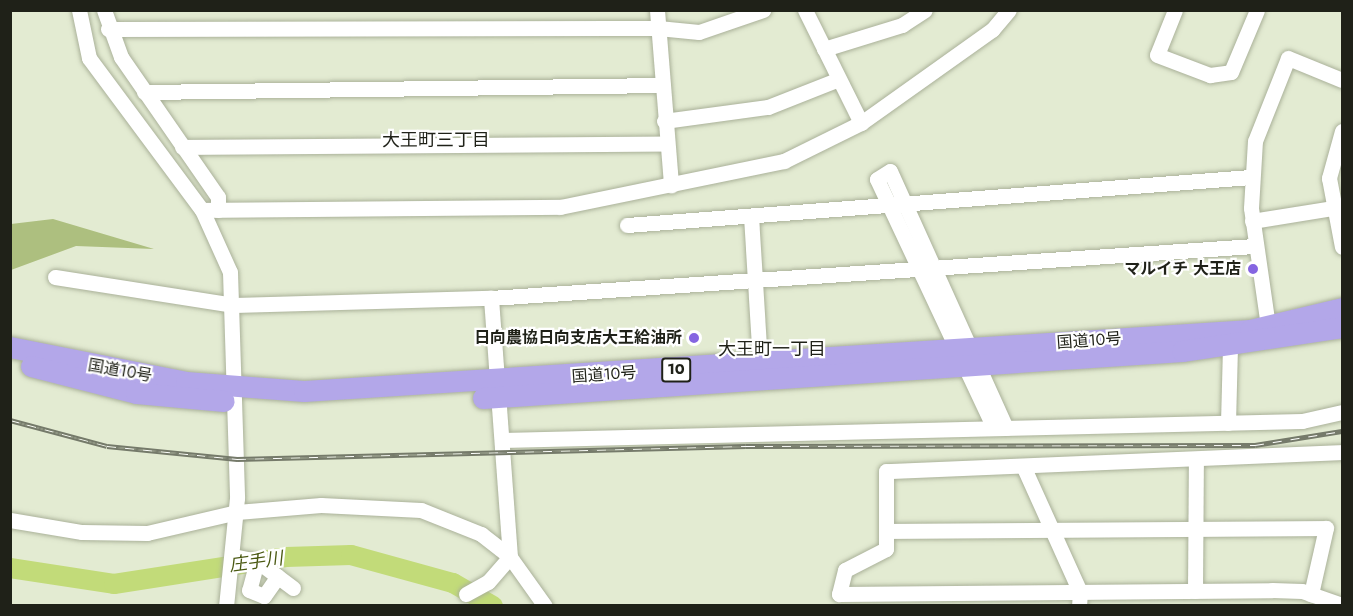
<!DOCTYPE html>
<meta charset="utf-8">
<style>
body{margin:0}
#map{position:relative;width:1353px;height:616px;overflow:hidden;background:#e3ebd2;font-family:Jost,"Noto Sans JP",sans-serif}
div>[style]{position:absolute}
.green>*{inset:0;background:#adbf7f}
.river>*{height:20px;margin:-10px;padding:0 10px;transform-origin:10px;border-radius:10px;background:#c2db79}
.roads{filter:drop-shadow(0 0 2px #aab199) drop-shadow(0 0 2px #aab199)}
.minor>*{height:15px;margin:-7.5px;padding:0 7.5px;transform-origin:7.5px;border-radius:7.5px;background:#fff}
.highway>*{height:21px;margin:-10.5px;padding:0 10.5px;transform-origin:10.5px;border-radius:10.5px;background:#b3a7e9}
.rail>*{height:5px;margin-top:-2.5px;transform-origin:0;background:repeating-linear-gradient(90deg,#fff 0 9px,#757a6a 0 18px);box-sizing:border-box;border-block:2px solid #757a6a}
.dots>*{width:16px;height:16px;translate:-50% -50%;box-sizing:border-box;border:3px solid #fff;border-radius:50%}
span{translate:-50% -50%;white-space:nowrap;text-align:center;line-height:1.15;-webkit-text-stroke:4.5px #fff;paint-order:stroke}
.shield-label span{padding:2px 4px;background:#fff;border:2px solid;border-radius:4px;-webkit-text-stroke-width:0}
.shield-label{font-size:15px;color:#1f2118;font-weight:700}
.poi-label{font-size:16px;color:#1f2118;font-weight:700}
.right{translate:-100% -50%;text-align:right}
.street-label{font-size:16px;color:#1f2118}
.neighbourhood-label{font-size:18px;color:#1f2118}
.water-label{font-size:18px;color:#4a5912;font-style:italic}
.frame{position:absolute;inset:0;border:12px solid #1f2118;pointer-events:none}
</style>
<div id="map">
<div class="green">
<div style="clip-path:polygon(53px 219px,154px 249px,76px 246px,11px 270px,11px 224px)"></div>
</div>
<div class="river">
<div style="left:10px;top:568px;width:105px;rotate:8.7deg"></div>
<div style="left:114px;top:584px;width:174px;rotate:-8.9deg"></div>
<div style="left:286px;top:557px;width:65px;rotate:-1.8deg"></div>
<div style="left:351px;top:555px;width:106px;rotate:15.4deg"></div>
<div style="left:453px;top:583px;width:46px;rotate:29.9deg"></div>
</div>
<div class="roads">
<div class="minor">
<div style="left:79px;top:10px;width:49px;rotate:78.2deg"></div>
<div style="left:89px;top:58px;width:189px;rotate:53.4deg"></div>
<div style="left:202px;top:210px;width:68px;rotate:65.7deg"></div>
<div style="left:230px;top:272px;width:226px;rotate:88.2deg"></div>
<div style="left:237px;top:498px;width:109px;rotate:95.8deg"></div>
<div style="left:104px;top:10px;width:50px;rotate:70.1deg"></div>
<div style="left:121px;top:57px;width:170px;rotate:55.3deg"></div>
<div style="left:218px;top:197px;width:13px;rotate:90deg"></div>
<div style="left:657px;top:10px;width:176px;rotate:85.4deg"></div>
<div style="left:805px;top:10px;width:126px;rotate:63.6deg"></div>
<div style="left:1175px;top:10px;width:48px;rotate:111.8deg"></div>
<div style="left:1157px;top:55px;width:57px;rotate:20.7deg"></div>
<div style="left:1210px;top:75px;width:21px;rotate:-8deg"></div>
<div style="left:1231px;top:72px;width:67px;rotate:-67.2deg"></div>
<div style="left:108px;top:29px;width:550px;rotate:-0.1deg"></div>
<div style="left:658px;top:28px;width:41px;rotate:5.6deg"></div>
<div style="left:699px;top:32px;width:68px;rotate:-19deg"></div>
<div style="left:824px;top:49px;width:82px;rotate:-17.1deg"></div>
<div style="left:902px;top:25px;width:27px;rotate:-33deg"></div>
<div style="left:144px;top:92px;width:518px;rotate:-0.77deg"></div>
<div style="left:664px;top:121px;width:105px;rotate:-7.7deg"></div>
<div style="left:768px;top:107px;width:76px;rotate:-21.5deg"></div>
<div style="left:1342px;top:131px;width:49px;rotate:105.5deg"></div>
<div style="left:1329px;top:178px;width:70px;rotate:79.3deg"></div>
<div style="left:182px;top:147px;width:484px;rotate:-0.4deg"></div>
<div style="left:202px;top:210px;width:358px;rotate:-0.5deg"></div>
<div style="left:560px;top:207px;width:229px;rotate:-11.6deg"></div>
<div style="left:784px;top:161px;width:86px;rotate:-26.3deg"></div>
<div style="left:861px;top:123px;width:161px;rotate:-35.4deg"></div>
<div style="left:992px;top:30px;width:26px;rotate:-50deg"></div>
<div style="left:751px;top:216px;width:147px;rotate:86.5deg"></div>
<div style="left:1252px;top:221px;width:81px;rotate:-9.2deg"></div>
<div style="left:627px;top:225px;width:626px;rotate:-4.4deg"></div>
<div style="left:55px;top:277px;width:181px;rotate:8.9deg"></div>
<div style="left:234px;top:305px;width:257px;rotate:-1.6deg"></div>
<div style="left:491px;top:298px;width:765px;rotate:-3.9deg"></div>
<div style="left:1268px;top:326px;width:119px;rotate:-98.2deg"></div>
<div style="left:1251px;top:208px;width:67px;rotate:-86.6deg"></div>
<div style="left:1255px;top:141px;width:89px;rotate:-68.3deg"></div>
<div style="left:1288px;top:58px;width:58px;rotate:22.2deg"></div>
<div style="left:1228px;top:423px;width:77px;rotate:-88.5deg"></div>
<div style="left:994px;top:428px;width:275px;rotate:-115.2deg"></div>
<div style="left:877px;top:179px;width:15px;rotate:-32deg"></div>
<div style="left:890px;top:171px;width:282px;rotate:65.7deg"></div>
<div style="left:502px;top:440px;width:800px;rotate:-1.36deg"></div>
<div style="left:1302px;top:421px;width:41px;rotate:-12.7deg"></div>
<div style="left:1342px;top:452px;width:456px;rotate:177.6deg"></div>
<div style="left:886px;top:471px;width:78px;rotate:90deg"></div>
<div style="left:886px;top:549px;width:46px;rotate:152.9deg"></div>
<div style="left:845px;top:570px;width:25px;rotate:104deg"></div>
<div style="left:839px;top:594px;width:433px;rotate:-0.5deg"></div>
<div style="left:1272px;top:590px;width:30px;rotate:2deg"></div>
<div style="left:1302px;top:591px;width:42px;rotate:19.3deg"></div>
<div style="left:1024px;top:468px;width:136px;rotate:65.7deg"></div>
<div style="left:1080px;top:592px;width:14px;rotate:94deg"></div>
<div style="left:10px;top:520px;width:73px;rotate:9.5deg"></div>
<div style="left:82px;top:532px;width:65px;rotate:0.9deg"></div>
<div style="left:147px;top:533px;width:92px;rotate:-13.1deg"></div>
<div style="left:237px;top:512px;width:84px;rotate:-4.8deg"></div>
<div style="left:321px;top:505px;width:100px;rotate:2.9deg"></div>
<div style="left:421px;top:510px;width:65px;rotate:21.8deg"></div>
<div style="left:481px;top:534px;width:37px;rotate:38deg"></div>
<div style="left:510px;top:557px;width:60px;rotate:54.5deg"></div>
<div style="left:887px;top:531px;width:439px;rotate:-0.4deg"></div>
<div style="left:1326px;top:528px;width:68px;rotate:102.8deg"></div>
<div style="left:233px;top:556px;width:25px;rotate:12deg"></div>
<div style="left:257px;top:561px;width:45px;rotate:36.9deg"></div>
<div style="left:257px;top:561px;width:30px;rotate:105deg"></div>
<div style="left:249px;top:590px;width:16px;rotate:22deg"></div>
<div style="left:264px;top:596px;width:24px;rotate:-55deg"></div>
<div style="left:1195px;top:591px;width:129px;rotate:-89.6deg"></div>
<div style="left:466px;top:594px;width:25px;rotate:-29deg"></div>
<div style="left:488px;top:582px;width:33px;rotate:-49deg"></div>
<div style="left:510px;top:557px;width:260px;rotate:-94.2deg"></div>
</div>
<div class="highway">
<div style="left:10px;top:347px;width:179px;rotate:11.2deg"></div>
<div style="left:186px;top:382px;width:118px;rotate:4.4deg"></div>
<div style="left:304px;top:391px;width:948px;rotate:-3.69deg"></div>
<div style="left:1250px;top:330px;width:95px;rotate:-13.4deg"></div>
<div style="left:31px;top:366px;width:108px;rotate:14.4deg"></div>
<div style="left:136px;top:393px;width:88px;rotate:5.2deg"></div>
<div style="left:483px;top:398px;width:701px;rotate:-3.85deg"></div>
<div style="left:1182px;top:351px;width:162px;rotate:-8.5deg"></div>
</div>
</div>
<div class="rail">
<div style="left:10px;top:420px;width:100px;rotate:15deg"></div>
<div style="left:107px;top:446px;width:131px;rotate:5.7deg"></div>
<div style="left:237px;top:459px;width:509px;rotate:-1.46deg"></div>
<div style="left:746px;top:446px;width:509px;rotate:-0.11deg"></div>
<div style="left:1255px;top:445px;width:88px;rotate:-9.1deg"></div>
</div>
<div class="dots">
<div style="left:1253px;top:269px;background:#8565e1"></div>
<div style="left:694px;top:338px;background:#8565e1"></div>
</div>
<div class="shield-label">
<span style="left:676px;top:370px">10</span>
</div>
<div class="poi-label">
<span class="right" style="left:1241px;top:269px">マルイチ 大王店</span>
<span class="right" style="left:682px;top:338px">日向農協日向支店大王給油所</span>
</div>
<div class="street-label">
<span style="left:1089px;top:341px;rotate:-4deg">国道10号</span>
<span style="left:120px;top:371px;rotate:10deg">国道10号</span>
<span style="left:604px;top:375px;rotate:-4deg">国道10号</span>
</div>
<div class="neighbourhood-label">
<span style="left:436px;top:140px">大王町三丁目</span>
<span style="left:772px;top:349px">大王町一丁目</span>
</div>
<div class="water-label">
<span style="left:256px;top:562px;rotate:-8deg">庄手川</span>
</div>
<div class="frame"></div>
</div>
